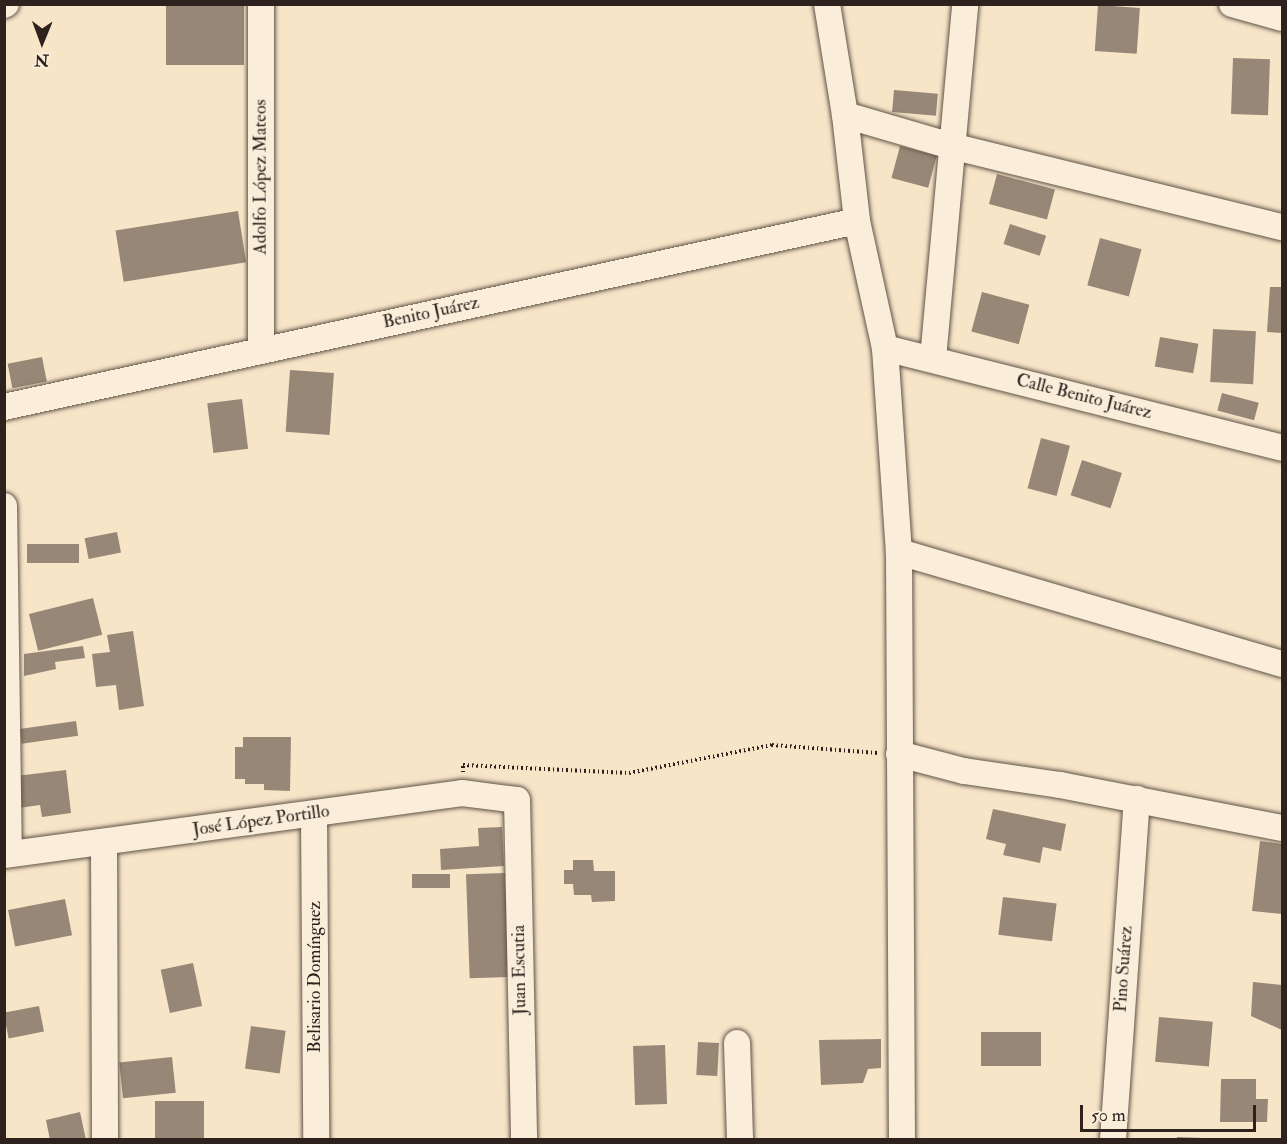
<!DOCTYPE html>
<meta charset="utf-8">
<style>
body{margin:0}
#map{position:relative;width:1287px;height:1144px;overflow:hidden;background:#f7e5c8;font-family:"IM FELL Double Pica",serif}
div>[style]{position:absolute}
.building>*{inset:0;background:#978776;transform-origin:0 0}
.path>*{height:4px;margin-top:-2px;transform-origin:0;background:repeating-linear-gradient(90deg,#2e221e 0 1.5px,transparent 0 4.5px)}
.roads{filter:drop-shadow(0 0 2px #605348) drop-shadow(0 0 2px #605348)}
.minor>*{height:26px;margin:-13px;padding:0 13px;transform-origin:13px;border-radius:13px;background:#faeedb}
span{translate:-50% -50%;white-space:nowrap;text-align:center;line-height:1.15;-webkit-text-stroke:4.5px #faeedb;paint-order:stroke}
.street-label{font-size:18px;color:#2e221e}
.frame{position:absolute;inset:0;border:6px solid #2e221e;pointer-events:none}
.north{position:absolute;left:12px;top:12px;width:60px;height:60px;-webkit-text-stroke:4px #faeedb;paint-order:stroke;rotate:181deg;font-size:16px;font-weight:700;line-height:24px;text-align:center;color:#2e221e}
.north::after{content:'';display:block;margin:auto;width:21px;height:27px;background:#2e221e;clip-path:polygon(50% 0,100% 100%,50% 72%,0 100%)}
.scale{position:absolute;left:1080px;top:1105px;width:176px;height:27px;box-sizing:border-box;border:3px solid #2e221e;border-top:0;padding-left:8px;font-size:18px;line-height:21px;white-space:nowrap;color:#2e221e;-webkit-text-stroke:4px #faeedb;paint-order:stroke}
</style>
<div id="map">
<div class="building">
<div style="left:166px;top:4px;width:78px;height:61px"></div>
<div style="left:1098px;top:5px;width:42px;height:46px;rotate:4deg"></div>
<div style="left:1233px;top:58px;width:37px;height:56px;rotate:2deg"></div>
<div style="left:894px;top:90px;width:44px;height:22px;rotate:5deg"></div>
<div style="left:900px;top:146px;width:38px;height:33px;rotate:15deg"></div>
<div style="left:997px;top:174px;width:60px;height:31px;rotate:15deg"></div>
<div style="left:238px;top:211px;width:52px;height:124px;rotate:81deg"></div>
<div style="left:1010px;top:224px;width:38px;height:21px;rotate:18deg"></div>
<div style="left:1100px;top:238px;width:43px;height:49px;rotate:15deg"></div>
<div style="clip-path:polygon(1270px 287px,1282px 287px,1282px 333px,1267px 332px)"></div>
<div style="left:982px;top:292px;width:49px;height:41px;rotate:15deg"></div>
<div style="left:1213px;top:329px;width:43px;height:53px;rotate:3deg"></div>
<div style="left:1160px;top:337px;width:39px;height:30px;rotate:10deg"></div>
<div style="left:42px;top:357px;width:25px;height:35px;rotate:79deg"></div>
<div style="left:290px;top:370px;width:44px;height:62px;rotate:4deg"></div>
<div style="left:1222px;top:393px;width:38px;height:18px;rotate:15deg"></div>
<div style="left:242px;top:399px;width:50px;height:35px;rotate:83deg"></div>
<div style="left:1041px;top:438px;width:30px;height:52px;rotate:15deg"></div>
<div style="left:1082px;top:460px;width:42px;height:37px;rotate:18deg"></div>
<div style="left:117px;top:532px;width:21px;height:33px;rotate:79deg"></div>
<div style="left:79px;top:544px;width:19px;height:52px;rotate:90deg"></div>
<div style="left:93px;top:598px;width:38px;height:66px;rotate:76deg"></div>
<div style="clip-path:polygon(133px 631px,144px 706px,119px 710px,116px 685px,96px 687px,92px 654px,110px 652px,107px 635px)"></div>
<div style="clip-path:polygon(83px 646px,85px 658px,55px 662px,56px 669px,24px 676px,24px 654px)"></div>
<div style="left:76px;top:721px;width:15px;height:57px;rotate:82deg"></div>
<div style="clip-path:polygon(243px 737px,291px 737px,290px 791px,264px 790px,264px 784px,245px 784px,245px 779px,235px 779px,235px 747px,243px 747px)"></div>
<div style="clip-path:polygon(66px 770px,71px 813px,42px 817px,40px 805px,19px 808px,16px 776px)"></div>
<div style="clip-path:polygon(993px 809px,1066px 824px,1061px 851px,1043px 847px,1040px 863px,1003px 855px,1006px 844px,986px 839px)"></div>
<div style="clip-path:polygon(502px 827px,504px 866px,441px 870px,440px 849px,479px 846px,478px 828px)"></div>
<div style="clip-path:polygon(1260px 841px,1282px 844px,1282px 914px,1252px 911px)"></div>
<div style="clip-path:polygon(573px 860px,593px 860px,594px 871px,615px 871px,615px 901px,592px 902px,591px 895px,574px 895px,573px 884px,564px 884px,564px 870px,573px 870px)"></div>
<div style="left:505px;top:873px;width:104px;height:39px;rotate:88deg"></div>
<div style="left:412px;top:874px;width:38px;height:14px"></div>
<div style="left:1003px;top:897px;width:54px;height:38px;rotate:7deg"></div>
<div style="left:65px;top:899px;width:37px;height:58px;rotate:79deg"></div>
<div style="left:193px;top:963px;width:44px;height:33px;rotate:78deg"></div>
<div style="clip-path:polygon(1253px 982px,1282px 985px,1282px 1030px,1251px 1016px)"></div>
<div style="left:39px;top:1006px;width:26px;height:36px;rotate:79deg"></div>
<div style="left:1159px;top:1017px;width:54px;height:45px;rotate:5deg"></div>
<div style="left:251px;top:1026px;width:35px;height:43px;rotate:8deg"></div>
<div style="left:1041px;top:1032px;width:34px;height:60px;rotate:90deg"></div>
<div style="clip-path:polygon(881px 1039px,881px 1068px,868px 1069px,863px 1083px,821px 1085px,819px 1040px)"></div>
<div style="left:698px;top:1042px;width:21px;height:33px;rotate:3deg"></div>
<div style="left:665px;top:1045px;width:59px;height:32px;rotate:88deg"></div>
<div style="left:172px;top:1057px;width:36px;height:53px;rotate:84deg"></div>
<div style="clip-path:polygon(1221px 1079px,1256px 1079px,1256px 1099px,1268px 1099px,1267px 1122px,1220px 1122px)"></div>
<div style="left:155px;top:1101px;width:49px;height:39px"></div>
<div style="clip-path:polygon(80px 1112px,86px 1140px,50px 1140px,46px 1120px)"></div>
<div style="clip-path:polygon(1177px 1137px,1203px 1138px,1203px 1140px,1177px 1140px)"></div>
</div>
<div class="path">
<div style="left:463px;top:772px;width:7px;rotate:-90deg"></div>
<div style="left:463px;top:765px;width:166px;rotate:2.8deg"></div>
<div style="left:629px;top:773px;width:146px;rotate:-11.1deg"></div>
<div style="left:772px;top:745px;width:106px;rotate:4.3deg"></div>
</div>
<div class="roads">
<div class="minor">
<div style="left:261px;top:4px;width:345px;rotate:90deg"></div>
<div style="left:827px;top:4px;width:112px;rotate:80.8deg"></div>
<div style="left:845px;top:115px;width:107px;rotate:83.5deg"></div>
<div style="left:857px;top:221px;width:130px;rotate:77.6deg"></div>
<div style="left:885px;top:348px;width:204px;rotate:86.1deg"></div>
<div style="left:899px;top:552px;width:588px;rotate:89.71deg"></div>
<div style="left:1232px;top:4px;width:52px;rotate:15.6deg"></div>
<div style="left:4px;top:5px;width:2px;rotate:-27deg"></div>
<div style="left:845px;top:115px;width:110px;rotate:16.3deg"></div>
<div style="left:951px;top:146px;width:341px;rotate:13.8deg"></div>
<div style="left:885px;top:348px;width:409px;rotate:14.1deg"></div>
<div style="left:933px;top:359px;width:356px;rotate:-84.8deg"></div>
<div style="left:4px;top:407px;width:873px;rotate:-12.3deg"></div>
<div style="left:4px;top:506px;width:348px;rotate:89.2deg"></div>
<div style="left:899px;top:552px;width:399px;rotate:16.3deg"></div>
<div style="left:899px;top:754px;width:67px;rotate:14.7deg"></div>
<div style="left:964px;top:771px;width:97px;rotate:8.3deg"></div>
<div style="left:1060px;top:785px;width:226px;rotate:11deg"></div>
<div style="left:314px;top:814px;width:326px;rotate:89.6deg"></div>
<div style="left:104px;top:843px;width:297px;rotate:89.8deg"></div>
<div style="left:4px;top:855px;width:462px;rotate:-7.7deg"></div>
<div style="left:462px;top:793px;width:55px;rotate:7.3deg"></div>
<div style="left:517px;top:800px;width:340px;rotate:88.8deg"></div>
<div style="left:737px;top:1043px;width:97px;rotate:88.2deg"></div>
<div style="left:1113px;top:1140px;width:342px;rotate:-86deg"></div>
</div>
</div>
<div class="street-label">
<span style="left:261px;top:177px;rotate:-90deg">Adolfo López Mateos</span>
<span style="left:431px;top:313px;rotate:-12deg">Benito Juárez</span>
<span style="left:1084px;top:397px;rotate:14deg">Calle Benito Juárez</span>
<span style="left:261px;top:821px;rotate:-8deg">José López Portillo</span>
<span style="left:1124px;top:969px;rotate:-86deg">Pino Suárez</span>
<span style="left:520px;top:970px;rotate:-91deg">Juan Escutia</span>
<span style="left:315px;top:977px;rotate:-90deg">Belisario Domínguez</span>
</div>
<div class="frame"></div>
<div class="north">N</div>
<div class="scale">50 m</div>
</div>
